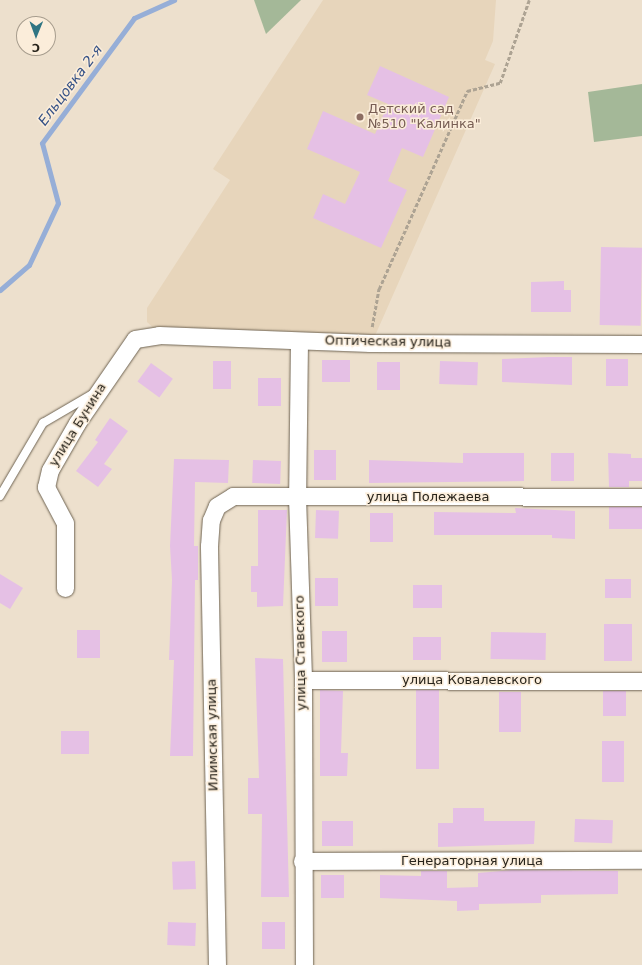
<!DOCTYPE html>
<meta charset="utf-8">
<style>
body{margin:0}
#map{position:relative;width:642px;height:965px;overflow:hidden;background:#ede0cd;font-family:"DejaVu Sans",sans-serif}
div>[style]{position:absolute}
.built>*{inset:0;background:#e7d5bb}
.green>*{inset:0;background:#a4b898}
.stream>*{height:5px;margin:-2.5px;padding:0 2.5px;transform-origin:2.5px;border-radius:2.5px;background:#96aed7}
.building>*{inset:0;background:#e5c0e5;transform-origin:0 0}
.path>*{height:2.5px;margin-top:-1.25px;transform-origin:0;background:repeating-linear-gradient(90deg,#ada393 0 4px,transparent 0 6px)}
.roads{filter:drop-shadow(0 0 1px #6f6453) drop-shadow(0 0 1px #6f6453)}
.service>*{height:8px;margin:-4px;padding:0 4px;transform-origin:4px;border-radius:4px;background:#fff}
.minor>*{height:17px;margin:-8.5px;padding:0 8.5px;transform-origin:8.5px;border-radius:8.5px;background:#fff}
.dots>*{width:11px;height:11px;translate:-50% -50%;box-sizing:border-box;border:2px solid #fbedda;border-radius:50%}
span{translate:-50% -50%;white-space:nowrap;text-align:center;line-height:1.15;-webkit-text-stroke:3px #fbedda;paint-order:stroke}
.education-label{font-size:13px;color:#785e54}
.left{translate:0 -50%;text-align:left}
.street-label{font-size:13px;color:#28241c}
.water-label{font-size:14px;color:#345186;font-style:italic}
.north{position:absolute;left:16px;top:16px;width:40px;height:40px;box-sizing:border-box;background:#fbedda;border:1px solid #a79d8e;border-radius:50%;rotate:181deg;font-size:11px;font-weight:700;line-height:16px;text-align:center;color:#28241c}
.north::after{content:'';display:block;margin:auto;width:14px;height:18px;background:#2f7583;clip-path:polygon(50% 0,100% 100%,50% 72%,0 100%)}
</style>
<div id="map">
<div class="built">
<div style="clip-path:polygon(323px 0,496px 0,493px 41px,485px 60px,495px 64px,374px 338px,158px 332px,147px 322px,147px 308px,230px 180px,213px 169px)"></div>
</div>
<div class="green">
<div style="clip-path:polygon(254px 0,301px 0,266px 34px)"></div>
<div style="clip-path:polygon(642px 84px,642px 136px,594px 142px,588px 92px)"></div>
</div>
<div class="stream">
<div style="left:0;top:290px;width:38px;rotate:-41deg"></div>
<div style="left:29px;top:265px;width:68px;rotate:-64.9deg"></div>
<div style="left:58px;top:203px;width:62px;rotate:-104.9deg"></div>
<div style="left:42px;top:143px;width:155px;rotate:-53.6deg"></div>
<div style="left:134px;top:18px;width:44px;rotate:-24.2deg"></div>
</div>
<div class="building">
<div style="clip-path:polygon(380px 66px,449px 97px,423px 157px,402px 148px,388px 181px,407px 190px,381px 248px,313px 218px,323px 194px,345px 204px,360px 172px,307px 149px,323px 111px,375px 134px,388px 104px,367px 95px)"></div>
<div style="left:601px;top:247px;width:41px;height:78px;rotate:1deg"></div>
<div style="clip-path:polygon(564px 281px,564px 290px,571px 290px,571px 312px,531px 312px,531px 282px)"></div>
<div style="clip-path:polygon(549px 357px,572px 357px,572px 385px,502px 382px,502px 359px)"></div>
<div style="left:606px;top:359px;width:22px;height:27px"></div>
<div style="left:322px;top:360px;width:28px;height:22px"></div>
<div style="left:213px;top:361px;width:18px;height:28px"></div>
<div style="left:440px;top:361px;width:38px;height:23px;rotate:2deg"></div>
<div style="left:377px;top:362px;width:23px;height:28px"></div>
<div style="left:151px;top:363px;width:27px;height:23px;rotate:36deg"></div>
<div style="left:258px;top:378px;width:23px;height:28px"></div>
<div style="clip-path:polygon(110px 418px,128px 431px,104px 464px,112px 469px,98px 487px,76px 471px,98px 442px,95px 440px)"></div>
<div style="left:314px;top:450px;width:22px;height:30px"></div>
<div style="clip-path:polygon(463px 453px,524px 453px,524px 481px,369px 483px,369px 460px,463px 463px)"></div>
<div style="left:551px;top:453px;width:23px;height:28px"></div>
<div style="clip-path:polygon(608px 453px,631px 454px,631px 458px,642px 458px,642px 481px,629px 481px,629px 487px,609px 487px)"></div>
<div style="clip-path:polygon(174px 459px,229px 460px,228px 483px,195px 482px,194px 546px,198px 546px,198px 580px,195px 580px,193px 756px,170px 756px,174px 660px,169px 660px,172px 580px,170px 546px)"></div>
<div style="left:253px;top:460px;width:28px;height:23px;rotate:2deg"></div>
<div style="left:609px;top:507px;width:33px;height:22px"></div>
<div style="clip-path:polygon(515px 508px,575px 511px,575px 539px,552px 538px,552px 535px,434px 535px,434px 512px,516px 513px)"></div>
<div style="clip-path:polygon(258px 510px,287px 510px,283px 606px,257px 607px,257px 592px,251px 592px,251px 566px,258px 566px)"></div>
<div style="left:316px;top:510px;width:23px;height:28px;rotate:2deg"></div>
<div style="left:370px;top:513px;width:23px;height:29px"></div>
<div style="clip-path:polygon(0 574px,23px 588px,10px 609px,0 603px)"></div>
<div style="left:315px;top:578px;width:23px;height:28px"></div>
<div style="left:605px;top:579px;width:26px;height:19px"></div>
<div style="left:413px;top:585px;width:29px;height:23px"></div>
<div style="left:604px;top:624px;width:28px;height:37px"></div>
<div style="left:100px;top:630px;width:28px;height:23px;rotate:90deg"></div>
<div style="left:322px;top:631px;width:25px;height:31px"></div>
<div style="left:491px;top:632px;width:55px;height:27px;rotate:1deg"></div>
<div style="left:413px;top:637px;width:28px;height:23px"></div>
<div style="clip-path:polygon(255px 658px,283px 659px,289px 897px,261px 897px,262px 814px,248px 814px,248px 778px,259px 778px)"></div>
<div style="clip-path:polygon(320px 690px,343px 691px,341px 753px,348px 753px,347px 776px,320px 776px)"></div>
<div style="left:416px;top:690px;width:23px;height:79px"></div>
<div style="left:603px;top:691px;width:23px;height:25px"></div>
<div style="left:499px;top:692px;width:22px;height:40px"></div>
<div style="left:61px;top:731px;width:28px;height:23px"></div>
<div style="left:602px;top:741px;width:22px;height:41px"></div>
<div style="clip-path:polygon(453px 808px,484px 808px,484px 821px,535px 821px,534px 844px,438px 847px,438px 823px,453px 823px)"></div>
<div style="left:575px;top:819px;width:38px;height:23px;rotate:2deg"></div>
<div style="left:322px;top:821px;width:31px;height:25px"></div>
<div style="left:195px;top:861px;width:28px;height:23px;rotate:88deg"></div>
<div style="clip-path:polygon(512px 870px,618px 871px,618px 894px,541px 895px,541px 903px,479px 904px,479px 910px,457px 911px,457px 901px,380px 898px,380px 875px,421px 876px,421px 871px,447px 871px,447px 888px,478px 887px,478px 873px)"></div>
<div style="left:321px;top:875px;width:23px;height:23px"></div>
<div style="left:168px;top:922px;width:28px;height:23px;rotate:2deg"></div>
<div style="left:262px;top:922px;width:23px;height:27px"></div>
</div>
<div class="path">
<div style="left:372px;top:327px;width:39px;rotate:-80deg"></div>
<div style="left:379px;top:289px;width:217px;rotate:-66deg"></div>
<div style="left:467px;top:91px;width:34px;rotate:-14deg"></div>
<div style="left:500px;top:83px;width:88px;rotate:-70.7deg"></div>
</div>
<div class="roads">
<div class="service">
<div style="left:0;top:496px;width:85px;rotate:-59.5deg"></div>
<div style="left:43px;top:423px;width:56px;rotate:-30.3deg"></div>
</div>
<div class="minor">
<div style="left:299px;top:341px;width:156px;rotate:90.7deg"></div>
<div style="left:297px;top:497px;width:183px;rotate:88.1deg"></div>
<div style="left:303px;top:680px;width:285px;rotate:89.8deg"></div>
<div style="left:65px;top:588px;width:65px;rotate:-90deg"></div>
<div style="left:65px;top:523px;width:41px;rotate:-117.8deg"></div>
<div style="left:46px;top:487px;width:17px;rotate:-77deg"></div>
<div style="left:50px;top:470px;width:54px;rotate:-60.1deg"></div>
<div style="left:77px;top:423px;width:102px;rotate:-55.4deg"></div>
<div style="left:135px;top:339px;width:24px;rotate:-9deg"></div>
<div style="left:159px;top:335px;width:211px;rotate:2.2deg"></div>
<div style="left:370px;top:343px;width:272px;rotate:0.2deg"></div>
<div style="left:303px;top:680px;width:339px;rotate:0.2deg"></div>
<div style="left:302px;top:861px;width:340px;rotate:-0.2deg"></div>
<div style="left:217px;top:965px;width:419px;rotate:-91.1deg"></div>
<div style="left:209px;top:546px;width:26px;rotate:-86deg"></div>
<div style="left:211px;top:520px;width:15px;rotate:-67deg"></div>
<div style="left:217px;top:506px;width:19px;rotate:-32deg"></div>
<div style="left:233px;top:496px;width:409px;rotate:0.1deg"></div>
</div>
</div>
<div class="dots">
<div style="left:360px;top:117px;background:#8d6e63"></div>
</div>
<div class="education-label">
<span class="left" style="left:368px;top:117px">Детский сад<br>№510 "Калинка"</span>
</div>
<div class="street-label">
<span style="left:388px;top:342px;rotate:1deg">Оптическая улица</span>
<span style="left:78px;top:425px;rotate:-58deg">улица Бунина</span>
<span style="left:428px;top:497px">улица Полежаева</span>
<span style="left:301px;top:653px;rotate:-91deg">улица Ставского</span>
<span style="left:472px;top:680px">улица Ковалевского</span>
<span style="left:213px;top:735px;rotate:-91deg">Илимская улица</span>
<span style="left:472px;top:861px">Генераторная улица</span>
</div>
<div class="water-label">
<span style="left:70px;top:85px;rotate:-53deg">Ельцовка 2-я</span>
</div>
<div class="north">С</div>
</div>
